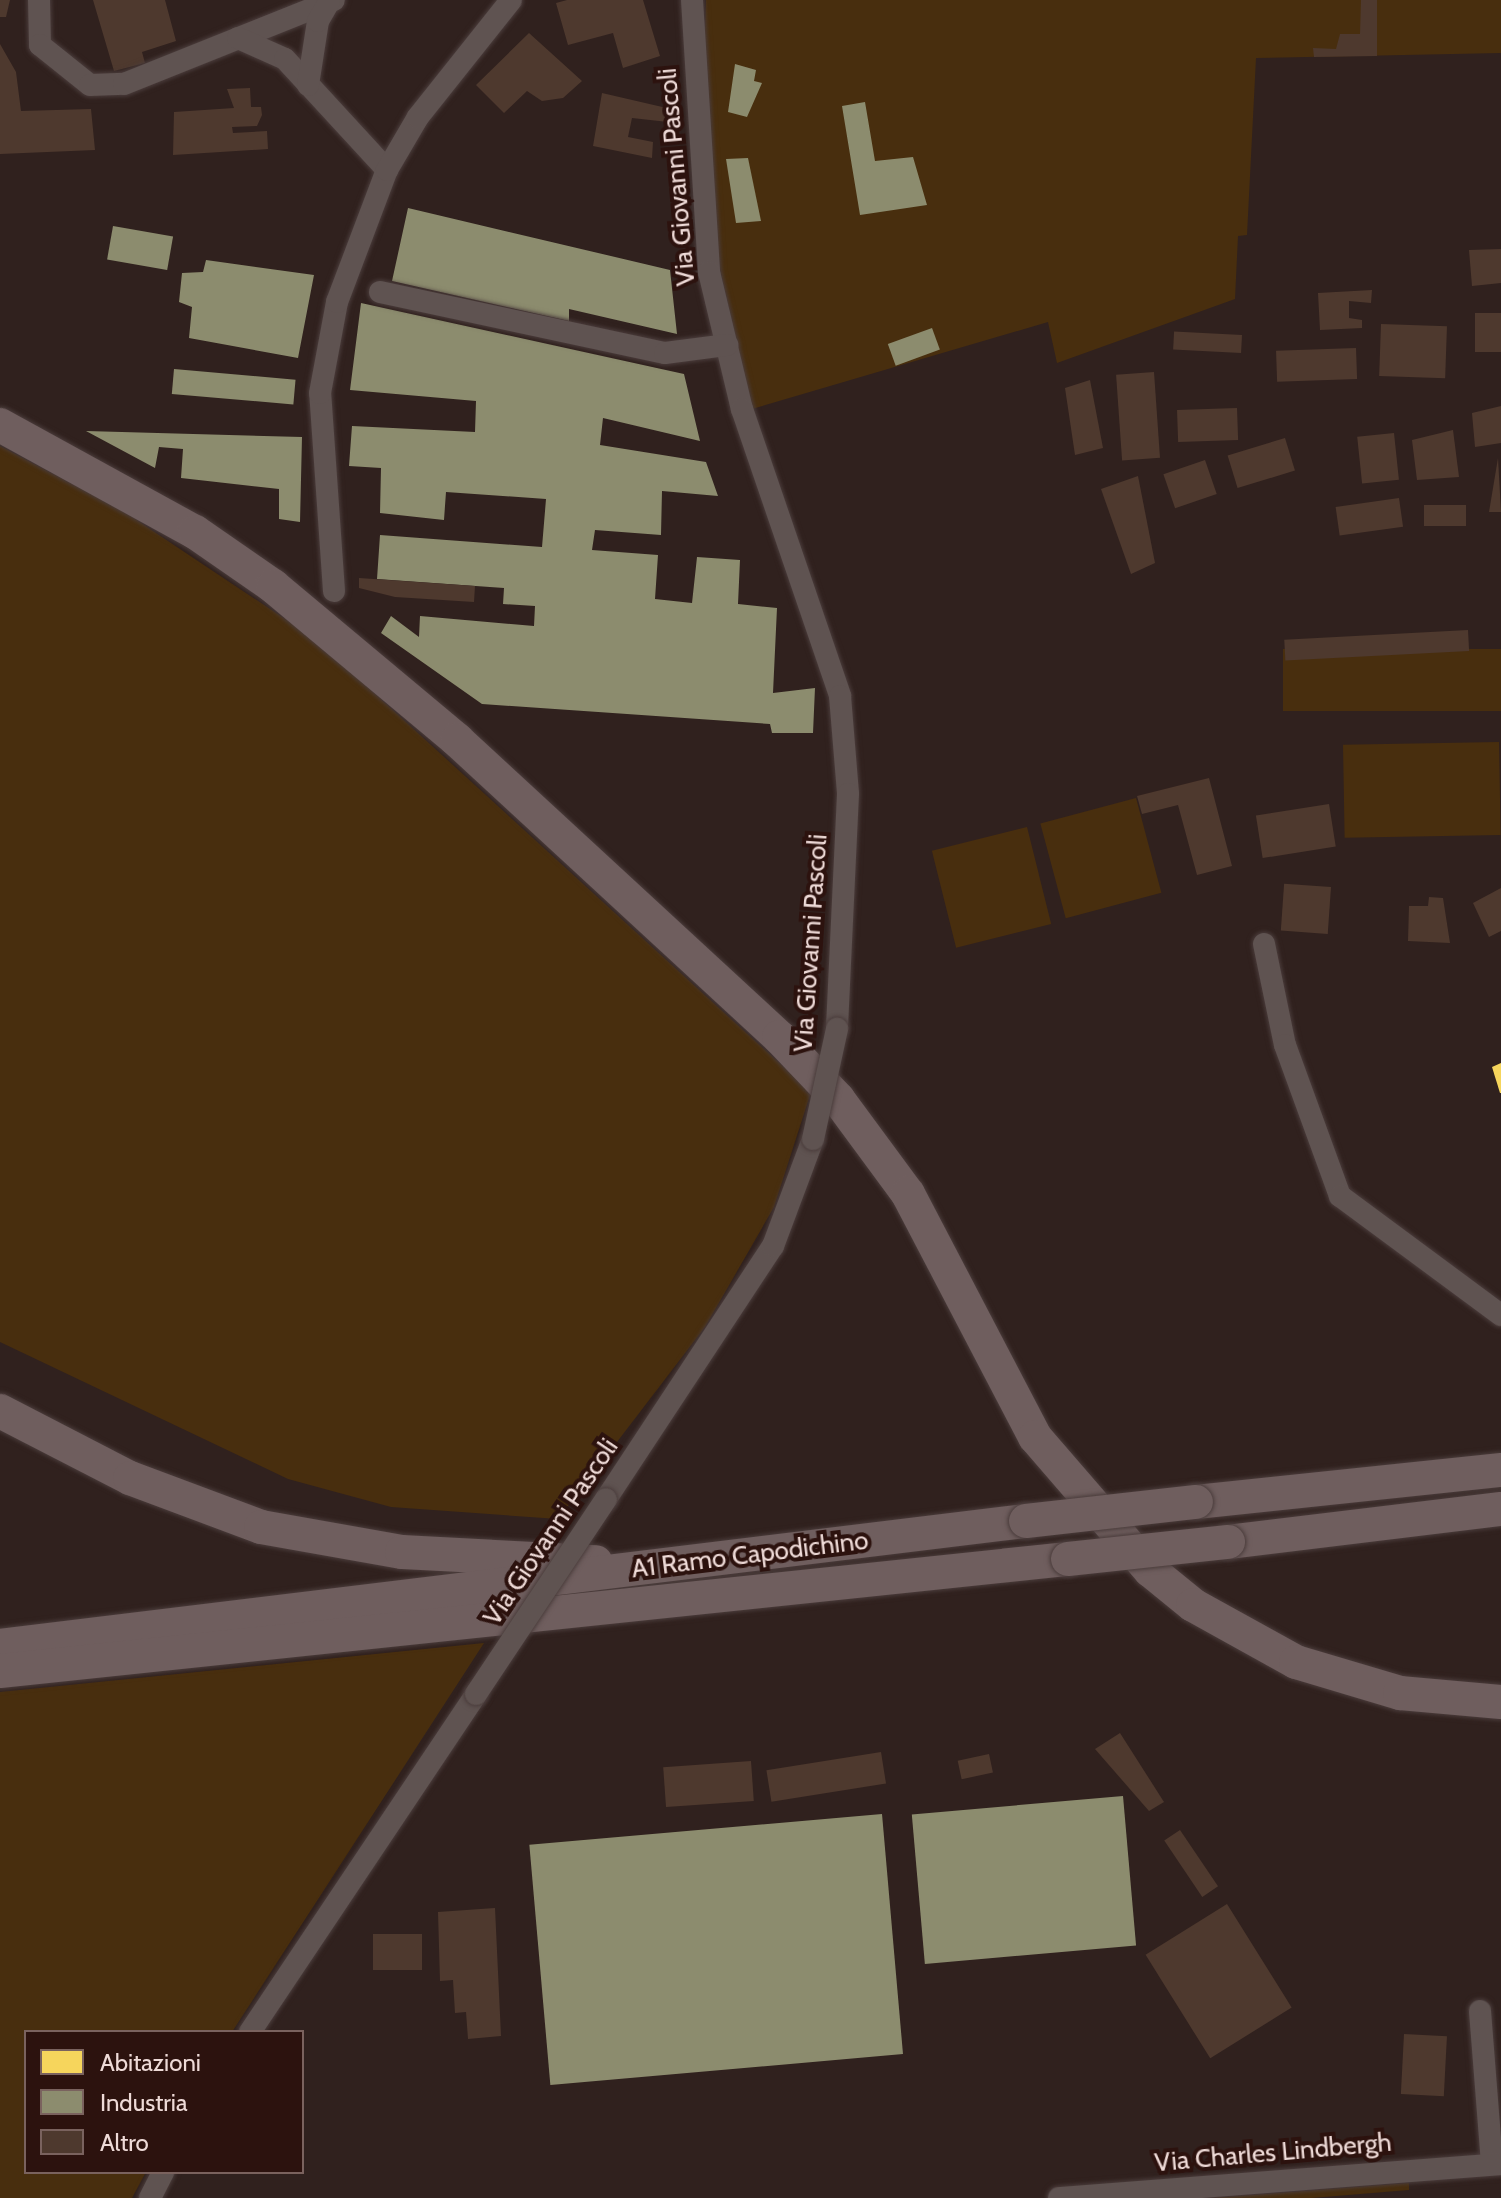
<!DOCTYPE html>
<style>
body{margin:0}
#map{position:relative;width:1501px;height:2198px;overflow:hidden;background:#30211e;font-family:Cabin,sans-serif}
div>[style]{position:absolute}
.green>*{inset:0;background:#482e0e;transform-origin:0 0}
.homes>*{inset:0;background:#f6d55c}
.industry>*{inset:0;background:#8c8c6e;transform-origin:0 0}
.building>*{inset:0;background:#4e392e;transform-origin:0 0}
.roads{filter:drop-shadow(0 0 2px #4a3c3b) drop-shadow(0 0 2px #4a3c3b)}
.minor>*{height:22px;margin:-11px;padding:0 11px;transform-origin:11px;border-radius:11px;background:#5f5351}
.highway>*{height:34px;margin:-17px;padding:0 17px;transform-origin:17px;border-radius:17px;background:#6f5e5e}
.bridges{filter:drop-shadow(0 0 2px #4a3c3b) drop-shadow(0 0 2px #4a3c3b)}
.minor-bridge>*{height:22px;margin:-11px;padding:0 11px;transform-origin:11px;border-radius:11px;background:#5f5351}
.highway-bridge>*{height:34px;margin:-17px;padding:0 17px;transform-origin:17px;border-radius:17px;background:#6f5e5e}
span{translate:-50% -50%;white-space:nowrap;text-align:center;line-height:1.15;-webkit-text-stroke:8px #2c120e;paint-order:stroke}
.street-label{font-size:26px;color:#eedad7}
.legend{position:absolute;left:24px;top:2030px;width:280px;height:144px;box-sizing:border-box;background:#2c120e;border:2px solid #7a625e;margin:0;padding:10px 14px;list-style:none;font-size:24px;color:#eedad7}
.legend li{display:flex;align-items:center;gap:16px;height:40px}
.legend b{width:40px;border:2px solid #7a625e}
</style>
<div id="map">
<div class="green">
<div style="clip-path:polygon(706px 0,1501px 0,1501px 53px,1256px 58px,1247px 235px,1238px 236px,1235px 299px,1057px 363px,1048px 322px,752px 409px,720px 269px,703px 88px)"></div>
<div style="clip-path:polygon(0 446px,123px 511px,315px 639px,811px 1092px,774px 1207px,705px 1327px,558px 1519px,391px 1507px,288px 1479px,0 1342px)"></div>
<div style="left:1501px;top:649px;width:62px;height:218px;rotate:90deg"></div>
<div style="left:1499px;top:742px;width:93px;height:156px;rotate:89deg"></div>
<div style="left:1136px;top:798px;width:98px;height:99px;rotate:75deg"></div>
<div style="left:1027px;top:827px;width:100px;height:98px;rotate:76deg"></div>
<div style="clip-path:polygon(484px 1643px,232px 2032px,26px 2032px,26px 2172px,146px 2172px,132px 2198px,0 2198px,0 1692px)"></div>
<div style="clip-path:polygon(1409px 2183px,1409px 2190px,1312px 2198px,1212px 2198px)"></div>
</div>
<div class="homes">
<div style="clip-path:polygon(1501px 1063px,1501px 1093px,1500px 1093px,1492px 1067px)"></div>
</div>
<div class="industry">
<div style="clip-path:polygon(735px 64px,756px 70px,754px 81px,762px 83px,747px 117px,728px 112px)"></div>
<div style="clip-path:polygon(865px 102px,875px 161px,913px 157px,927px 205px,860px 215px,842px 106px)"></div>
<div style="clip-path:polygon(748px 158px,761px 221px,736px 223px,726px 159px)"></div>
<div style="clip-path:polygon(408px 208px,670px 270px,677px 334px,569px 309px,569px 321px,392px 281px)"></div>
<div style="left:113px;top:226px;width:61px;height:34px;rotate:10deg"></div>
<div style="clip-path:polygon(206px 260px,314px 275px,298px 358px,189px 338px,192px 307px,179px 302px,182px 273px,203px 272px)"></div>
<div style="clip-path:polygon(361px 303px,684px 374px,700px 441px,603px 418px,600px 445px,706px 462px,718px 496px,662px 491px,661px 535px,595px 530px,592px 550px,658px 555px,655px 599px,692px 603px,697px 557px,740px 560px,738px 604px,777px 608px,773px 693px,815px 688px,813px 733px,772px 733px,770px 724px,482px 704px,381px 633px,391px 616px,419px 637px,420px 616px,534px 626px,535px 606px,503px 604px,504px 588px,377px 579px,380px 535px,542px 547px,546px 499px,446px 492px,444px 520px,380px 513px,381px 468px,349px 466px,352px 426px,475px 432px,476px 401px,350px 390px)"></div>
<div style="left:932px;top:328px;width:23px;height:47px;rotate:70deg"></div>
<div style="left:174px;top:369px;width:122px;height:25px;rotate:5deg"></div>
<div style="clip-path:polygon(86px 431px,302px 437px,300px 522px,279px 519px,279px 489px,181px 478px,183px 449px,159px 447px,155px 468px)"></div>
<div style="left:1123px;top:1796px;width:150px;height:212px;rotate:85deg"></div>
<div style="left:882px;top:1814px;width:241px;height:354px;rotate:85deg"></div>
</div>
<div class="building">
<div style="clip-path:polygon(0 0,10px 0,6px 17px,0 17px)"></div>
<div style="clip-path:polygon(93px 0,165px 0,176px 41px,142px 52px,145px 63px,114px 71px)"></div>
<div style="clip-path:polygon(567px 0,643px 0,660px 56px,623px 68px,613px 33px,568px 45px,556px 3px)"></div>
<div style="clip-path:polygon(1361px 0,1377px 0,1377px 56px,1314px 57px,1313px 48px,1336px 49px,1340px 34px,1360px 34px)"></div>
<div style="clip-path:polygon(529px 33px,582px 81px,563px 98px,542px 101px,527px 91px,504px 113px,476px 85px)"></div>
<div style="clip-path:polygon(0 44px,16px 72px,21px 111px,91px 109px,95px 150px,0 154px)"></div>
<div style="clip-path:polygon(250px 88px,251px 107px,261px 107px,262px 115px,257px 126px,232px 127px,233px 133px,267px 131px,268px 149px,173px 155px,174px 112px,234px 108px,227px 89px)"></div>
<div style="clip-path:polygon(602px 93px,671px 109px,668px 122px,632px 118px,628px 137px,653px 142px,652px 158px,593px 146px)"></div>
<div style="clip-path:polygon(1501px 249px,1501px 283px,1472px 286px,1469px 250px)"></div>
<div style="clip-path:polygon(1372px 290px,1371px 303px,1349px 301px,1349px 318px,1362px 320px,1362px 328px,1320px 330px,1318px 293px)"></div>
<div style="left:1475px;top:313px;width:26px;height:39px"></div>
<div style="left:1381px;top:324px;width:66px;height:52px;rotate:2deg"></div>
<div style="left:1242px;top:335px;width:18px;height:68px;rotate:93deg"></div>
<div style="left:1356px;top:348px;width:31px;height:80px;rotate:88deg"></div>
<div style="left:1154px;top:372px;width:86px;height:38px;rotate:86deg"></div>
<div style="clip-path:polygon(1090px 380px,1103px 448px,1075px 455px,1065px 388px)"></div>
<div style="clip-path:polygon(1501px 406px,1501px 443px,1475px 447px,1472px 413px)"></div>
<div style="left:1237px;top:408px;width:32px;height:60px;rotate:88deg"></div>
<div style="clip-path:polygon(1453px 430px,1459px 477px,1417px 480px,1412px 440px)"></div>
<div style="left:1394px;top:433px;width:47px;height:37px;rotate:84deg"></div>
<div style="left:1285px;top:438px;width:34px;height:60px;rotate:73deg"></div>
<div style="clip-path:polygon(1498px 458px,1501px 512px,1489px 512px)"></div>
<div style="left:1205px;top:460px;width:36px;height:44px;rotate:71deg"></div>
<div style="clip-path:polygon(1138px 476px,1155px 563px,1131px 574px,1101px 489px)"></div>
<div style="left:1399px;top:498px;width:29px;height:64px;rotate:82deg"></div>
<div style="left:1466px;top:505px;width:21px;height:42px;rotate:90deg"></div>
<div style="clip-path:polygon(359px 578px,475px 586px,474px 602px,395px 597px,359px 588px)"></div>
<div style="left:1468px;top:630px;width:21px;height:184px;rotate:87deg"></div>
<div style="clip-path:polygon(1209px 778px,1232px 866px,1197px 875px,1178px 805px,1142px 814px,1137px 796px)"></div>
<div style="left:1329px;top:804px;width:43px;height:74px;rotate:81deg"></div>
<div style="left:1331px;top:887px;width:47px;height:47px;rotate:94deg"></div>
<div style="clip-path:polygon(1501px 888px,1501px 931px,1489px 937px,1473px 903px)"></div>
<div style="clip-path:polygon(1429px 897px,1443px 898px,1450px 943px,1408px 941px,1409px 906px,1428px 906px)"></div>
<div style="clip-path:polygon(1120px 1733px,1164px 1802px,1149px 1811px,1095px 1749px)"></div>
<div style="left:881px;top:1752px;width:32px;height:116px;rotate:81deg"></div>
<div style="left:989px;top:1754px;width:19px;height:32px;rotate:78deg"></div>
<div style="left:751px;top:1761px;width:40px;height:88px;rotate:86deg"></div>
<div style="left:1180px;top:1830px;width:68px;height:19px;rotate:56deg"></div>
<div style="left:1227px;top:1904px;width:122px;height:96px;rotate:58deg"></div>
<div style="clip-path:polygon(495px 1908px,501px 2036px,468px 2039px,466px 2012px,455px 2013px,453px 1980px,440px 1981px,438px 1912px)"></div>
<div style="left:373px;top:1934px;width:49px;height:36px"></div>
<div style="left:1404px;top:2034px;width:43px;height:60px;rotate:3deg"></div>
</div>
<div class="roads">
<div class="minor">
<div style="left:39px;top:0;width:45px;rotate:88.7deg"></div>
<div style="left:40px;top:45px;width:64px;rotate:38.7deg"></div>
<div style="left:90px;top:85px;width:34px;rotate:-2deg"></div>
<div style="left:124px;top:84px;width:226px;rotate:-21.8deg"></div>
<div style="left:692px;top:0;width:273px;rotate:86.4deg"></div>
<div style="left:709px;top:272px;width:141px;rotate:76.5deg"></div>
<div style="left:742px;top:409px;width:303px;rotate:71.1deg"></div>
<div style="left:840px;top:696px;width:98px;rotate:85.3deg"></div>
<div style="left:848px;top:794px;width:235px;rotate:92.7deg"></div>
<div style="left:238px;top:38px;width:51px;rotate:24.1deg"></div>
<div style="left:285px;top:59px;width:151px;rotate:47.4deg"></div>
<div style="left:308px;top:85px;width:65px;rotate:-81.1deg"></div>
<div style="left:318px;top:21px;width:22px;rotate:-60deg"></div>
<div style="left:380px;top:292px;width:291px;rotate:12.1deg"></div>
<div style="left:665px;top:353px;width:63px;rotate:-7.4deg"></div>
<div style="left:334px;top:591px;width:198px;rotate:-94deg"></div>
<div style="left:320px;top:393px;width:93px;rotate:-79.4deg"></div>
<div style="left:337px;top:302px;width:141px;rotate:-69.3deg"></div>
<div style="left:387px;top:170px;width:61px;rotate:-59.7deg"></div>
<div style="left:418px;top:117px;width:149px;rotate:-51.5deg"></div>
<div style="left:1264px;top:944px;width:103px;rotate:78.3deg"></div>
<div style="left:1285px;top:1045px;width:161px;rotate:70deg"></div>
<div style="left:1340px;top:1196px;width:200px;rotate:36.5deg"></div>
<div style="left:606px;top:1499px;width:303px;rotate:-56.6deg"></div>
<div style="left:773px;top:1246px;width:114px;rotate:-69.5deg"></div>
<div style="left:1480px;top:2011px;width:153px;rotate:85.5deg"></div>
<div style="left:250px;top:2032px;width:407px;rotate:-56.2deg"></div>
<div style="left:150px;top:2198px;width:29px;rotate:-63deg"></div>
<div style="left:1059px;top:2198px;width:443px;rotate:-4.4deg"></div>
</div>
<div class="highway">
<div style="left:0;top:425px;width:222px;rotate:28.8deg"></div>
<div style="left:195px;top:532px;width:95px;rotate:34.7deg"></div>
<div style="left:273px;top:586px;width:240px;rotate:39.9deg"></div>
<div style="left:457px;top:740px;width:438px;rotate:42.7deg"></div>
<div style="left:779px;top:1037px;width:86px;rotate:46.4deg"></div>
<div style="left:838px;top:1099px;width:118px;rotate:53.6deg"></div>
<div style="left:908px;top:1194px;width:274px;rotate:62.4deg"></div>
<div style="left:1035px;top:1437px;width:176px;rotate:49.2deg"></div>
<div style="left:1150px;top:1570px;width:55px;rotate:39.1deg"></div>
<div style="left:1193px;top:1605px;width:118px;rotate:29deg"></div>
<div style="left:1296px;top:1662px;width:109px;rotate:16.6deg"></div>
<div style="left:1400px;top:1693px;width:101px;rotate:5.1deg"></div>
<div style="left:0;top:1411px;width:146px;rotate:27.3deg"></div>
<div style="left:130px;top:1478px;width:140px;rotate:20.5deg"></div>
<div style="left:261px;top:1527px;width:143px;rotate:10.1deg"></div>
<div style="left:402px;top:1552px;width:194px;rotate:3deg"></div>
<div style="left:1196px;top:1502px;width:307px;rotate:-6deg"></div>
<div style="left:1228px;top:1542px;width:275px;rotate:-6.9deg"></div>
<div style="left:0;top:1646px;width:1034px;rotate:-6.95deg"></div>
<div style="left:0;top:1671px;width:1074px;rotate:-5.99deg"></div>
</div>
</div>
<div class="bridges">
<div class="minor-bridge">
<div style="left:813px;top:1139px;width:113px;rotate:-77.7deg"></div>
<div style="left:476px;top:1694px;width:234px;rotate:-56.3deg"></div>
</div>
<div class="highway-bridge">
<div style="left:1026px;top:1521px;width:171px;rotate:-6.4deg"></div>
<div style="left:1068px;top:1559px;width:161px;rotate:-6.1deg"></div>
</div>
</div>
<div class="street-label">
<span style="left:677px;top:177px;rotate:-95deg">Via Giovanni Pascoli</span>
<span style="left:811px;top:943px;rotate:-86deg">Via Giovanni Pascoli</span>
<span style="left:551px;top:1532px;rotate:-56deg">Via Giovanni Pascoli</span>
<span style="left:750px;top:1555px;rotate:-7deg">A1 Ramo Capodichino</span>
<span style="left:1273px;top:2153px;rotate:-5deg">Via Charles Lindbergh</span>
</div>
<ul class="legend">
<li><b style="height:22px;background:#f6d55c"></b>Abitazioni</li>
<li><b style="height:22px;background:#8c8c6e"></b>Industria</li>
<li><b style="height:22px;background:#4e392e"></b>Altro</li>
</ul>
</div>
